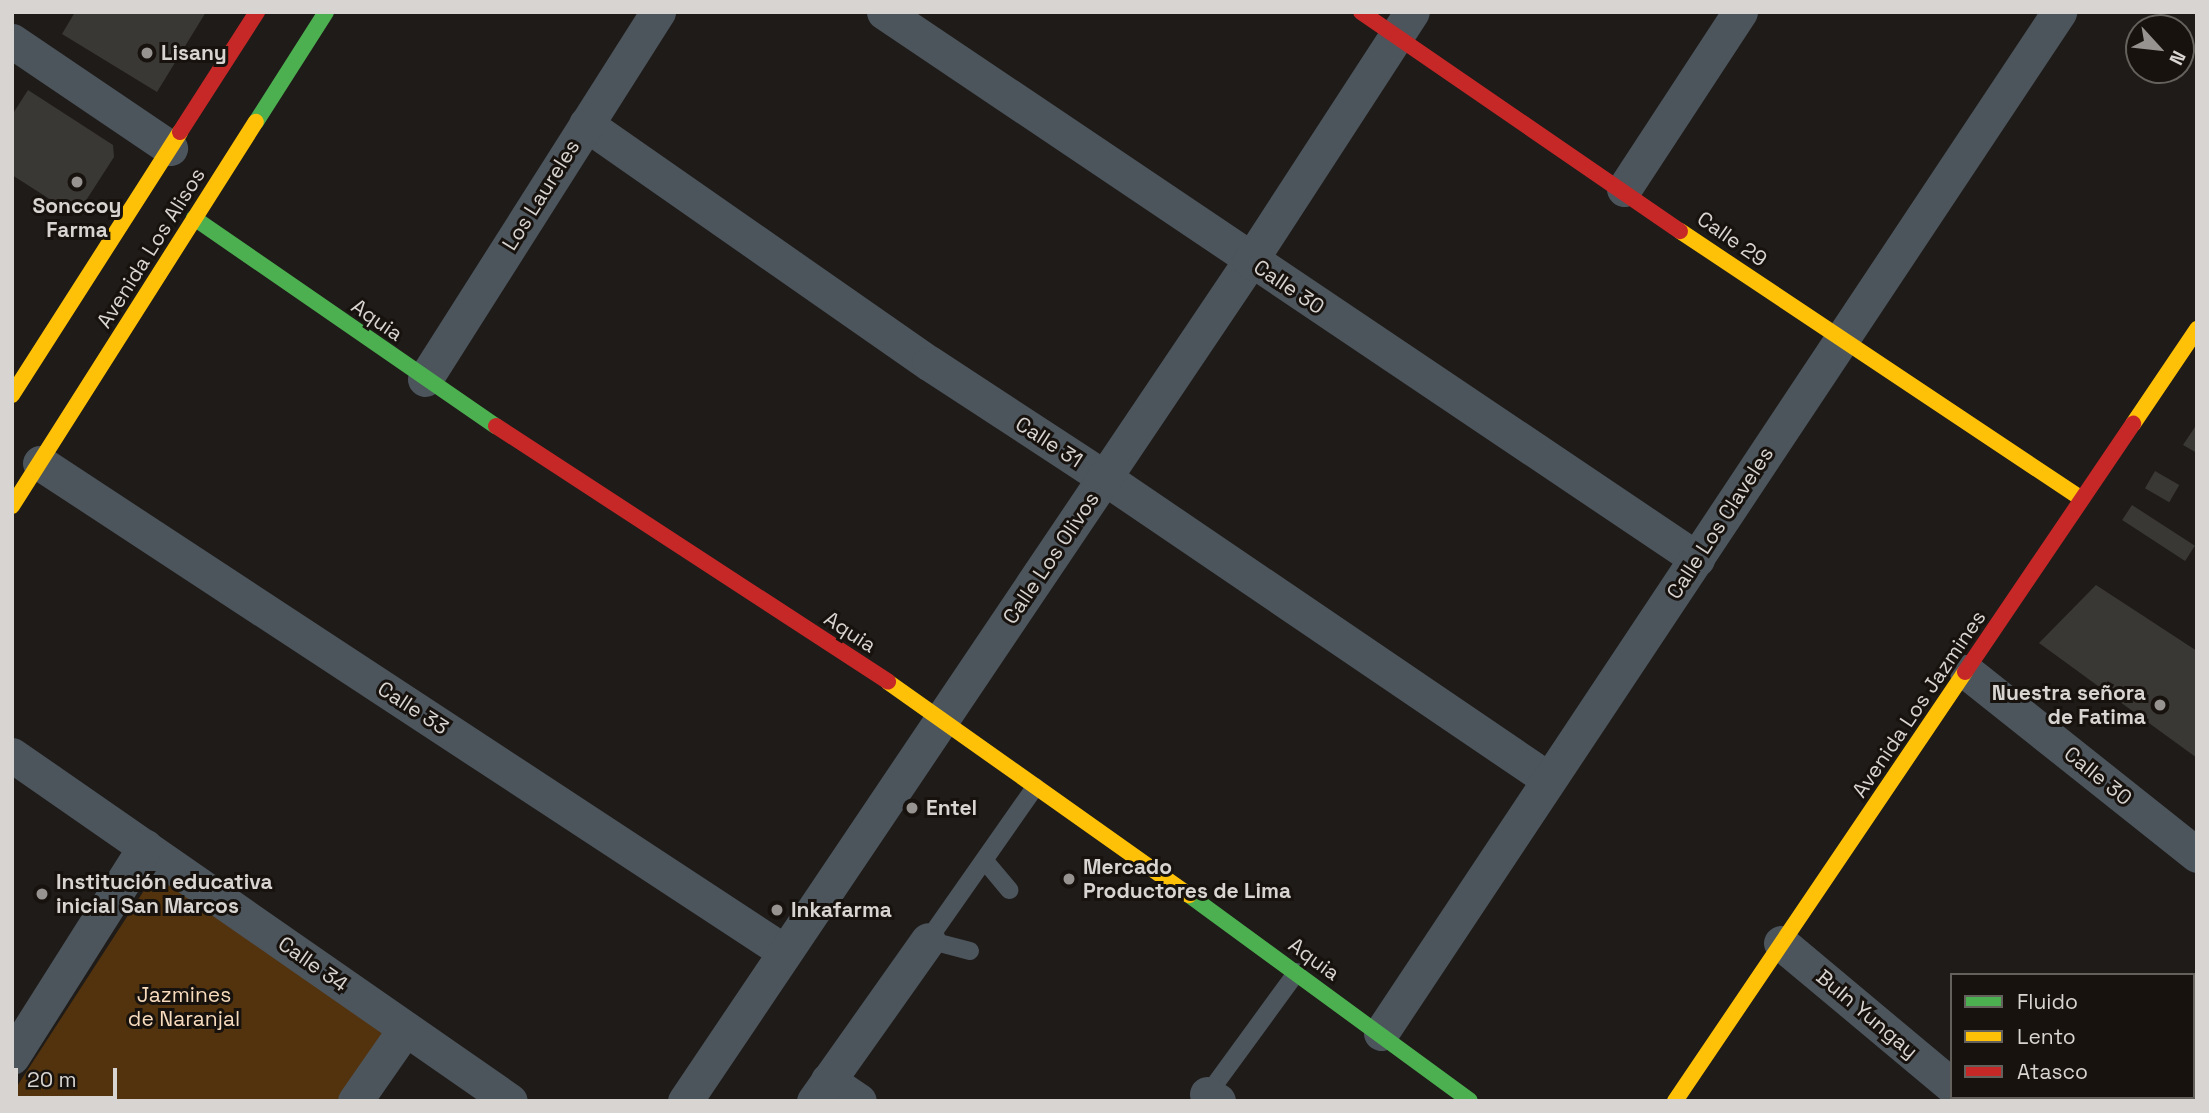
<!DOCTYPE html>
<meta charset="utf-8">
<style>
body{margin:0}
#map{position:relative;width:2209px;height:1113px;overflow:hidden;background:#1e1b18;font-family:"Space Grotesk",sans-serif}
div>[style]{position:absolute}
.green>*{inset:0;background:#52330e}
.building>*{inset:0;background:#3a3835;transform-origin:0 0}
.lane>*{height:18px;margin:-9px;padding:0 9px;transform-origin:9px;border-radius:9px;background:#4c545c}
.street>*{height:35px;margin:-17.5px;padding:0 17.5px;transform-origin:17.5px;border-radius:17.5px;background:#4c545c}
.fast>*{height:16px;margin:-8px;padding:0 8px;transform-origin:8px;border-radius:8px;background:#4caf50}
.slow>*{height:16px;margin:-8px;padding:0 8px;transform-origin:8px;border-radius:8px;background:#ffc107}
.jam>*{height:16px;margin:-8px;padding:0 8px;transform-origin:8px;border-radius:8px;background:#c62828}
.dots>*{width:19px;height:19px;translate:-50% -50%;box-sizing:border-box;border:4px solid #17120d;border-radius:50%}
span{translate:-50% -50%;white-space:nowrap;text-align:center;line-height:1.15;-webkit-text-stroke:6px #17120d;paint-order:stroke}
.poi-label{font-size:21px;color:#d8d4d1;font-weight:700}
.left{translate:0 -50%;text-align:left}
.right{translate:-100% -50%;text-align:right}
.street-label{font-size:21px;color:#d8d4d1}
.park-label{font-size:21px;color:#f8dbbd}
.frame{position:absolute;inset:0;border:14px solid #d8d4d1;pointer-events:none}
.legend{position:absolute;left:1950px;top:973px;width:245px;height:126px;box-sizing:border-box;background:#17120d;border:2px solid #64605b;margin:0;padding:9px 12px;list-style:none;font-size:21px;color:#d8d4d1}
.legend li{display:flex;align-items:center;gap:14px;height:35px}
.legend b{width:35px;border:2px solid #64605b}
.north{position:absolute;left:2125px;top:14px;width:70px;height:70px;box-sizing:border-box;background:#17120d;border:2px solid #64605b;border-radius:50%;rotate:117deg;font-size:19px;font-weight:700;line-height:28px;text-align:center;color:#d8d4d1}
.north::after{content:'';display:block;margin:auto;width:24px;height:32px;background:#979390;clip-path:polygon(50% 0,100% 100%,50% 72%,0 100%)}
.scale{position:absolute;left:14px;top:1068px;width:103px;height:32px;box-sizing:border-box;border:4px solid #d8d4d1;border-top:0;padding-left:9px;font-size:21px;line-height:24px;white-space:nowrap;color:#d8d4d1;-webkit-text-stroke:5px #17120d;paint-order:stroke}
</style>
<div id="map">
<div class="green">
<div style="clip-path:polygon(156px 872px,384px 1033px,339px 1101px,12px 1101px,12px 1094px)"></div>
</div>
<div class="building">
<div style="clip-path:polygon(75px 12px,206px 12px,157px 92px,62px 34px)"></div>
<div style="clip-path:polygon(28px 90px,113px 145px,114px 157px,76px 216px,12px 175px,12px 115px)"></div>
<div style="clip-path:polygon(2197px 424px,2197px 453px,2183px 445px)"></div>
<div style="left:2155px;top:471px;width:28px;height:20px;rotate:30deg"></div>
<div style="left:2132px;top:505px;width:75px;height:18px;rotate:33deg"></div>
<div style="clip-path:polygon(2096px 585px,2197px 651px,2197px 758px,2039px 643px)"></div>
</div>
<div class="lane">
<div style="left:985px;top:861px;width:38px;rotate:50deg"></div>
<div style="left:970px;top:951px;width:43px;rotate:-165.3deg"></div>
<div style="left:928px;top:940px;width:187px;rotate:-55deg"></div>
<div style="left:1205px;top:1098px;width:156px;rotate:-53.9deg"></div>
</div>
<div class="street">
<div style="left:884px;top:12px;width:980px;rotate:33.93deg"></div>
<div style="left:12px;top:41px;width:191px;rotate:34.1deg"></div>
<div style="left:586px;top:124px;width:418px;rotate:34.9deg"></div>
<div style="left:929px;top:363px;width:210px;rotate:33.2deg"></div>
<div style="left:1105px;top:478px;width:536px;rotate:34.19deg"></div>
<div style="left:1624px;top:189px;width:212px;rotate:-56.8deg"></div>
<div style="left:425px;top:379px;width:435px;rotate:-57.6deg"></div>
<div style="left:40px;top:463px;width:891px;rotate:33.28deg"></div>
<div style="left:1967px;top:672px;width:294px;rotate:38.5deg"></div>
<div style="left:12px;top:755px;width:606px;rotate:34.79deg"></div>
<div style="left:1781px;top:943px;width:223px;rotate:39.9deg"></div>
<div style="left:1381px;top:1033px;width:1226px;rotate:-56.41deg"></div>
<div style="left:12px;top:1057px;width:249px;rotate:-57.7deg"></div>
<div style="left:828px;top:1080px;width:37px;rotate:34deg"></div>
<div style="left:1207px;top:1094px;width:13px;rotate:32deg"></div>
<div style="left:355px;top:1101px;width:88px;rotate:-55.2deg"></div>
<div style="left:685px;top:1101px;width:1012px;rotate:-56.07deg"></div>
<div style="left:1250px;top:261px;width:297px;rotate:-57deg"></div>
<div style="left:814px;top:1101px;width:197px;rotate:-54.7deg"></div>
</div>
<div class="fast">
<div style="left:256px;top:122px;width:130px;rotate:-57.5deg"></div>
<div style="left:194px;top:218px;width:367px;rotate:34.6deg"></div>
<div style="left:1189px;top:895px;width:348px;rotate:36.2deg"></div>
</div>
<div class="slow">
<div style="left:1680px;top:231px;width:482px;rotate:33.7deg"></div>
<div style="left:12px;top:395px;width:312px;rotate:-57.4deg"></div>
<div style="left:2133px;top:424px;width:115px;rotate:-56deg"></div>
<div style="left:12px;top:506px;width:455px;rotate:-57.6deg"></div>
<div style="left:888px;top:682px;width:369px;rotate:35.3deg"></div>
<div style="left:1675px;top:1101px;width:518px;rotate:-55.94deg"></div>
</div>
<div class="jam">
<div style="left:1361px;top:12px;width:387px;rotate:34.5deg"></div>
<div style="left:180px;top:132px;width:143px;rotate:-57.3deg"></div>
<div style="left:496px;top:426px;width:468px;rotate:33.1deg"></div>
<div style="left:1965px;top:672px;width:300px;rotate:-55.9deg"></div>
</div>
<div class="dots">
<div style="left:147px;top:53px;background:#979390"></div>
<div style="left:77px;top:182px;background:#979390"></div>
<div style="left:2160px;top:705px;background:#979390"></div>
<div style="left:912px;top:808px;background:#979390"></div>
<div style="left:1069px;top:879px;background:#979390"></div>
<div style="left:42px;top:894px;background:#979390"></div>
<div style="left:777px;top:910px;background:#979390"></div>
</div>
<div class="poi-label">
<span class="left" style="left:161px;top:53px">Lisany</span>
<span style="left:77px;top:218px">Sonccoy<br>Farma</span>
<span class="right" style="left:2146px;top:705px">Nuestra señora<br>de Fatima</span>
<span class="left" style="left:926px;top:808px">Entel</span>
<span class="left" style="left:1083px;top:879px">Mercado<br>Productores de Lima</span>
<span class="left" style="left:56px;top:894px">Institución educativa<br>inicial San Marcos</span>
<span class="left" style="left:791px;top:910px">Inkafarma</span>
</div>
<div class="street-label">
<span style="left:541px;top:195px;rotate:-58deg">Los Laureles</span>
<span style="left:1732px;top:239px;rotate:35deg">Calle 29</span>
<span style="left:151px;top:248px;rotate:-58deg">Avenida Los Alisos</span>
<span style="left:1289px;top:287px;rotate:34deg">Calle 30</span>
<span style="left:377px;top:320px;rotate:35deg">Aquia</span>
<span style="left:1049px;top:442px;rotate:33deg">Calle 31</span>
<span style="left:1720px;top:523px;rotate:-57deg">Calle Los Claveles</span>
<span style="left:1051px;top:558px;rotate:-56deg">Calle Los Olivos</span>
<span style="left:850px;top:632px;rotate:33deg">Aquia</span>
<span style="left:1919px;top:704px;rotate:-56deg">Avenida Los Jazmines</span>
<span style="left:413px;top:708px;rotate:33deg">Calle 33</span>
<span style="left:2098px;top:776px;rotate:39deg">Calle 30</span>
<span style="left:1314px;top:959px;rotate:36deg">Aquia</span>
<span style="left:313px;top:964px;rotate:35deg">Calle 34</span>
<span style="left:1867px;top:1014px;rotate:40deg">Buln Yungay</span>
</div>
<div class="park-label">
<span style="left:184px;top:1007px">Jazmines<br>de Naranjal</span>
</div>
<div class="frame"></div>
<ul class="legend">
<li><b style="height:9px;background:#4caf50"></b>Fluido</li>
<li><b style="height:9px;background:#ffc107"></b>Lento</li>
<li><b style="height:9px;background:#c62828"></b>Atasco</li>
</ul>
<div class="north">N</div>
<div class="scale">20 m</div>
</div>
